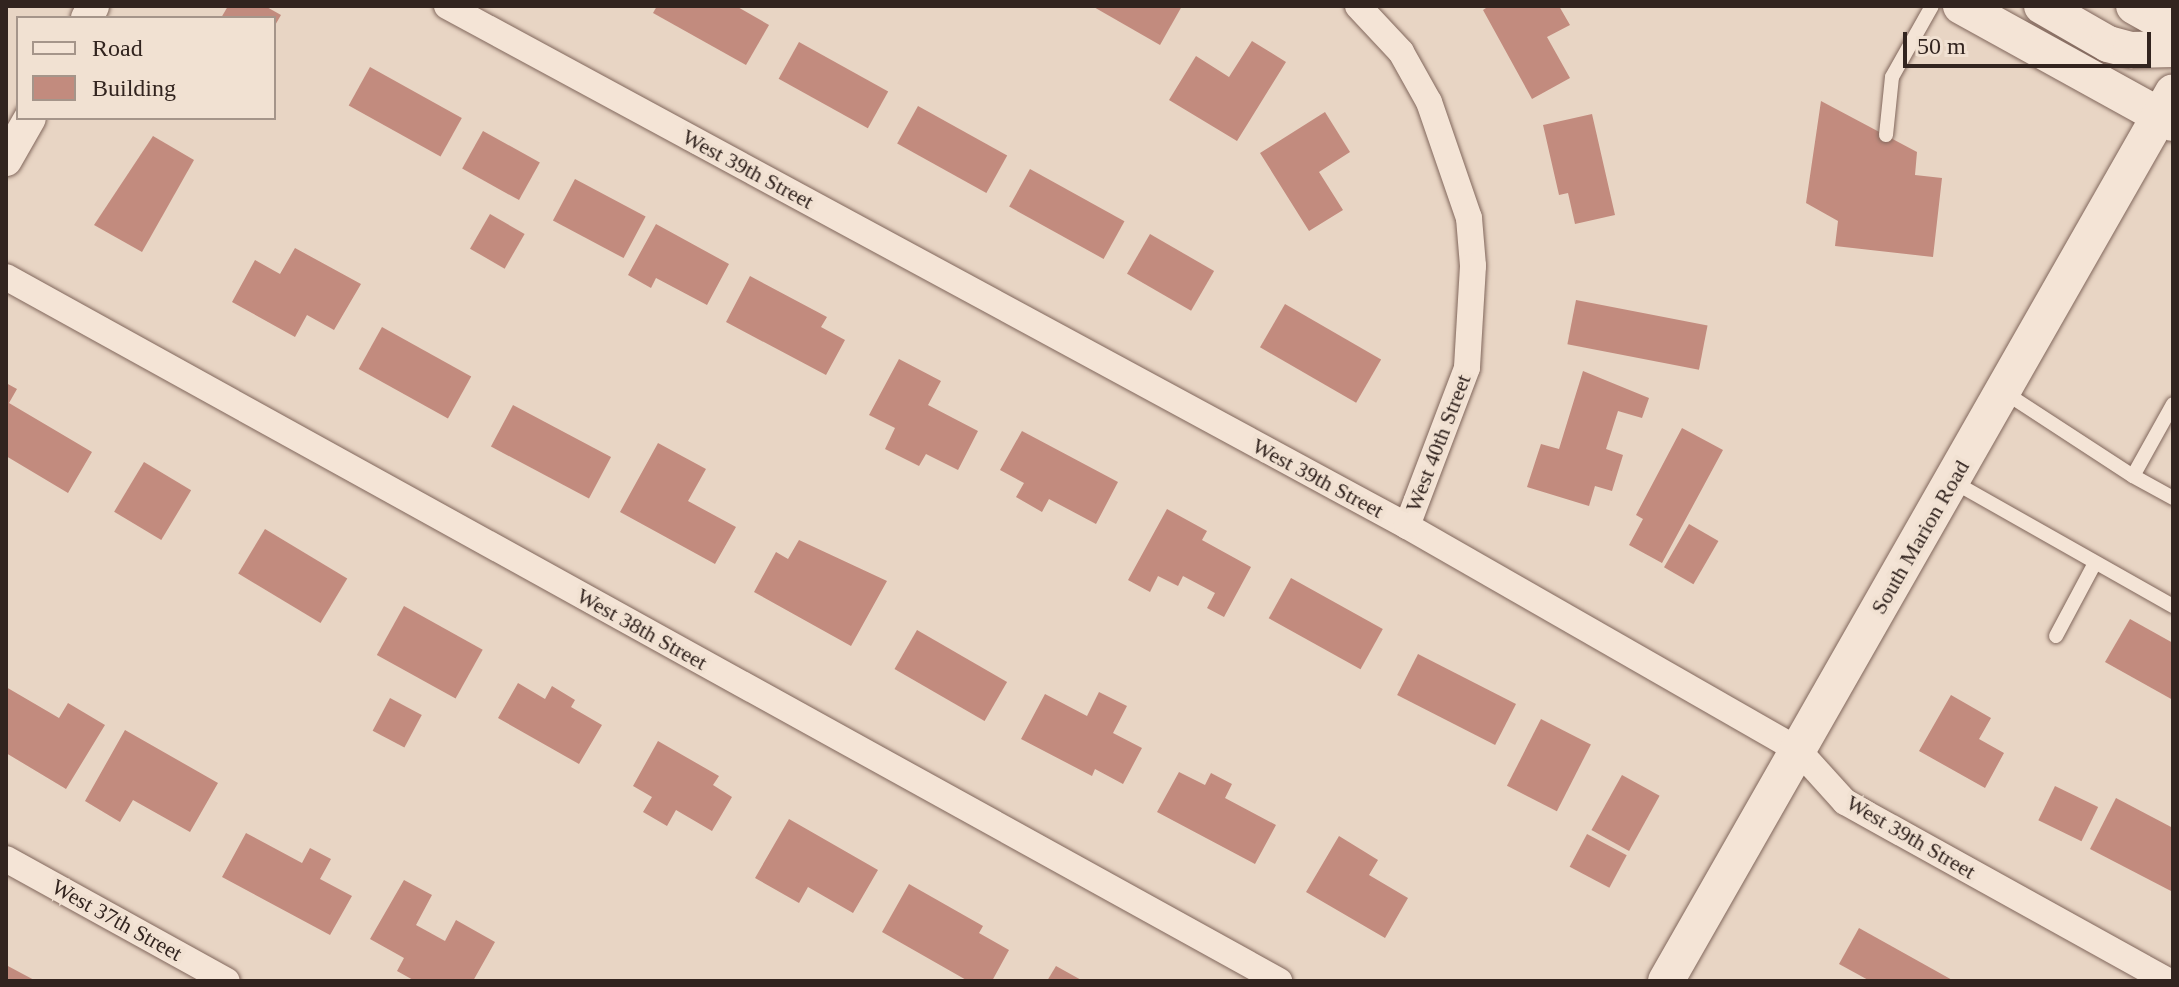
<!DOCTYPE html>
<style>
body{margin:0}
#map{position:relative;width:2179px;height:987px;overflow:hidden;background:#e8d5c4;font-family:Georgia,serif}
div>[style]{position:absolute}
.building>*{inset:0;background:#c28b7e;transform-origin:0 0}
.roads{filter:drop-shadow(0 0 2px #81675c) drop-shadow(0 0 2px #81675c)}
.service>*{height:14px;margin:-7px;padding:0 7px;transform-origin:7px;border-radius:7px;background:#f4e4d6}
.minor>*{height:26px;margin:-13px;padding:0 13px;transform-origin:13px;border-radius:13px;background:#f4e4d6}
.tertiary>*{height:32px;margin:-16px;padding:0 16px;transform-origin:16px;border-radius:16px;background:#f4e4d6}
.secondary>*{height:36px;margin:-18px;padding:0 18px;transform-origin:18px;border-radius:18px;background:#f4e4d6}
span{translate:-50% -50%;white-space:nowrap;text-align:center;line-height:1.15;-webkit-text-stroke:8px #f1e1d2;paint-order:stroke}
.street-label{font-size:22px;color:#32241f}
.frame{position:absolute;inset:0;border:8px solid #32241f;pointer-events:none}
.legend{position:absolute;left:16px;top:16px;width:260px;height:104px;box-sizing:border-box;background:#f1e1d2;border:2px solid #a5958a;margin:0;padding:10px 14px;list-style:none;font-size:24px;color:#32241f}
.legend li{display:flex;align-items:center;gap:16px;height:40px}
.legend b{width:40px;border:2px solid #a5958a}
.scale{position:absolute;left:1903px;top:32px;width:248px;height:36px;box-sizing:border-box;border:4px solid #32241f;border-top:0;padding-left:10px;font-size:24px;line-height:28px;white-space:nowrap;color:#32241f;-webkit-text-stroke:6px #f1e1d2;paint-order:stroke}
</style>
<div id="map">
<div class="building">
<div style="clip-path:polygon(228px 6px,265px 6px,281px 15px,274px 27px,274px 18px,221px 18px)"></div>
<div style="clip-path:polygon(657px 6px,736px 6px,769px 25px,746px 65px,653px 13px)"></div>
<div style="clip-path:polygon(1092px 6px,1182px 6px,1160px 45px)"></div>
<div style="clip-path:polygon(1489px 6px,1559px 6px,1570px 25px,1547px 37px,1570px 78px,1532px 99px,1483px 10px)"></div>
<div style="clip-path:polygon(1252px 41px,1286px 62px,1237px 141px,1169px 100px,1196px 56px,1229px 77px)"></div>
<div style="left:799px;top:42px;width:102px;height:42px;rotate:29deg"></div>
<div style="left:370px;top:67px;width:105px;height:44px;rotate:29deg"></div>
<div style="clip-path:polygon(1821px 101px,1917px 152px,1915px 175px,1942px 178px,1933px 257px,1835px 246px,1838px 221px,1806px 203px)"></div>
<div style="left:918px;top:106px;width:102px;height:43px;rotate:29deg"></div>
<div style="clip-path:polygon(1325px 112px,1350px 152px,1319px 172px,1343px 210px,1309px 231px,1260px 153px)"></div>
<div style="clip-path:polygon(1592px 114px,1615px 215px,1575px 224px,1568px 193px,1559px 195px,1543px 125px)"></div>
<div style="left:483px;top:131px;width:65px;height:43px;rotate:29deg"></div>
<div style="clip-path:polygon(153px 136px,194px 160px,142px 252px,94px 225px)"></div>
<div style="left:1030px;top:169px;width:108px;height:43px;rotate:29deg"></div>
<div style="left:575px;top:179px;width:80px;height:47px;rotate:28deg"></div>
<div style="left:490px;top:214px;width:40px;height:40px;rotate:30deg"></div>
<div style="clip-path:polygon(656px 224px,729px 264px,707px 305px,656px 278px,651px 288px,628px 275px)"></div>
<div style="left:1150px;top:234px;width:74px;height:46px;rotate:30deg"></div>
<div style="clip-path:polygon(295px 248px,361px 284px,334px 330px,307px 315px,295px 337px,232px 302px,255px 260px,280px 274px)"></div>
<div style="clip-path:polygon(750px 276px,827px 317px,821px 327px,845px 340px,826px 375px,726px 322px)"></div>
<div style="left:1576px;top:300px;width:134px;height:45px;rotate:11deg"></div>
<div style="left:1285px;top:304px;width:111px;height:50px;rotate:30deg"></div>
<div style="left:382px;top:327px;width:102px;height:48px;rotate:29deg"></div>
<div style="clip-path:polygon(899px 359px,941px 381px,928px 405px,978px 431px,958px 470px,926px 454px,919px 466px,885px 449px,895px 428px,869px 415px)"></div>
<div style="clip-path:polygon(1583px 371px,1649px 398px,1642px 418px,1618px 411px,1606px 449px,1623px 455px,1612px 491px,1595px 486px,1589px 506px,1527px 487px,1541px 444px,1559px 449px)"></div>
<div style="clip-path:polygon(6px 383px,17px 389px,9px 403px,92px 452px,68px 493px,6px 456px)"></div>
<div style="left:513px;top:405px;width:111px;height:47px;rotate:28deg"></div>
<div style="clip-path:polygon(1682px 428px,1723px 450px,1662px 563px,1629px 545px,1643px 519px,1636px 515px)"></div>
<div style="clip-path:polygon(1022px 431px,1118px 482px,1096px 524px,1049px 499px,1042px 512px,1016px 497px,1024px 483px,1000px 470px)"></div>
<div style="clip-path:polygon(658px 443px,706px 469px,688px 501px,736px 527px,715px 564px,620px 512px)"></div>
<div style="left:144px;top:462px;width:55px;height:58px;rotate:31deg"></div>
<div style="clip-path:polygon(1167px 509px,1207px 531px,1202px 540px,1251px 567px,1224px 617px,1207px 608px,1215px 593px,1183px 576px,1178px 586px,1158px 576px,1150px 592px,1128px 580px)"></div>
<div style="left:1689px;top:524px;width:34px;height:50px;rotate:30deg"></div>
<div style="left:265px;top:529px;width:96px;height:52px;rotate:31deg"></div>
<div style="clip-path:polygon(799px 540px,887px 581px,851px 646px,754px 592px,776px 552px,788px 559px)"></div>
<div style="left:1291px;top:578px;width:105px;height:46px;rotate:29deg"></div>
<div style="left:404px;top:606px;width:90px;height:56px;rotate:29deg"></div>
<div style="clip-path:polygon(2130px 619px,2173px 643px,2173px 700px,2105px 662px)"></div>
<div style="left:917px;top:630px;width:104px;height:45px;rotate:30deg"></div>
<div style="left:1418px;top:654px;width:110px;height:46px;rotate:27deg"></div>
<div style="clip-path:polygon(518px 683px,545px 699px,552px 686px,575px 700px,571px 707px,602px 725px,579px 764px,498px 718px)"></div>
<div style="clip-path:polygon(6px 687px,59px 718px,68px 703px,105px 725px,66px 789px,6px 753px)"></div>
<div style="clip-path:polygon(1099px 692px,1127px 706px,1113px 733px,1142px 748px,1123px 784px,1095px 769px,1092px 776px,1021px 739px,1045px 694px,1087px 716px)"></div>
<div style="clip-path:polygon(1951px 695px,1991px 718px,1979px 739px,2004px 753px,1985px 788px,1919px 751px)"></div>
<div style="left:390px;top:698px;width:36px;height:37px;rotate:28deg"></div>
<div style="left:1541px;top:719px;width:56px;height:75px;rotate:27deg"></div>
<div style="clip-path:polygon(125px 730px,218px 783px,190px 832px,133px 800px,120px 822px,85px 801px)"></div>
<div style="clip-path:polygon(658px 741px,719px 776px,713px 785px,732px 797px,712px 831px,676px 810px,667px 826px,643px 812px,652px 797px,633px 786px)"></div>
<div style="clip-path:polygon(1179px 772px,1205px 785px,1211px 773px,1232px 784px,1225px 798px,1276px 825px,1255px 864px,1157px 812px)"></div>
<div style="left:1622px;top:775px;width:43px;height:63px;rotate:29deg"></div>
<div style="left:2055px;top:786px;width:48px;height:38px;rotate:26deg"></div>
<div style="clip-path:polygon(2116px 798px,2173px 828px,2171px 891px,2090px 849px)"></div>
<div style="clip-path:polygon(789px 819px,878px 870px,853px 913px,808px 887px,799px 903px,755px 878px)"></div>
<div style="clip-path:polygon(246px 833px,302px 863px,310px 848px,331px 859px,320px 879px,352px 896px,330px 935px,222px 877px)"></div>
<div style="left:1587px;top:834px;width:45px;height:37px;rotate:28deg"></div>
<div style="clip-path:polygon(1339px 836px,1378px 860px,1369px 875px,1408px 898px,1385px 938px,1306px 892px)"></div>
<div style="clip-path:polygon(404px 880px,432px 895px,416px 925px,445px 941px,456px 920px,495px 942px,473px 981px,415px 981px,397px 971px,404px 958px,370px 939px)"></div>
<div style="clip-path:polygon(909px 884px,983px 926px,979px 933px,1009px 950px,992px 981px,968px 981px,882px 932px)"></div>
<div style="clip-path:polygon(1859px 928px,1954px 981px,1870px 981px,1839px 964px)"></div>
<div style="clip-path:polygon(6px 965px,36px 981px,6px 981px)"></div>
<div style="clip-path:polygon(1056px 966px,1083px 981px,1047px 981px)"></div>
</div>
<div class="roads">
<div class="service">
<div style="left:1886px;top:135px;width:58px;rotate:-84.1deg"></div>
<div style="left:1892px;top:77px;width:81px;rotate:-60.6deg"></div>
<div style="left:2004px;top:392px;width:154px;rotate:33.1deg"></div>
<div style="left:2133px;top:476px;width:82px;rotate:-60.9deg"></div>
<div style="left:2133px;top:476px;width:46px;rotate:28.8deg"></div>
<div style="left:1952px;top:481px;width:254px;rotate:29.5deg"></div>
<div style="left:2056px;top:636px;width:83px;rotate:-61.9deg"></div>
</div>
<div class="minor">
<div style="left:447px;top:6px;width:1092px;rotate:28.44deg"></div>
<div style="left:1407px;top:526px;width:451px;rotate:29.8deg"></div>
<div style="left:1798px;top:750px;width:70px;rotate:47.9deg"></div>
<div style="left:1845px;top:802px;width:369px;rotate:29deg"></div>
<div style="left:1358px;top:6px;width:63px;rotate:46.9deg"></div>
<div style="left:1401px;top:52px;width:57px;rotate:60.8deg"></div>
<div style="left:1429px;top:102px;width:123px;rotate:71deg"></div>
<div style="left:1469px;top:218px;width:48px;rotate:85.2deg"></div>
<div style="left:1473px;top:266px;width:102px;rotate:93.4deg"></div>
<div style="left:1467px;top:368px;width:169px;rotate:110.8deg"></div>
<div style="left:6px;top:277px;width:1455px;rotate:28.94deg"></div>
<div style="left:6px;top:859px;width:252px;rotate:28.9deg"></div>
</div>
<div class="tertiary">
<div style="left:87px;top:18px;width:13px;rotate:-63deg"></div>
<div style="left:6px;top:160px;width:48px;rotate:-60.3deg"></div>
</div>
<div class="secondary">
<div style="left:1961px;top:6px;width:242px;rotate:28.9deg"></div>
<div style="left:2042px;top:6px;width:76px;rotate:29.9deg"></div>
<div style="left:2108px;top:44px;width:24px;rotate:15deg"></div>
<div style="left:2131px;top:50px;width:42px;rotate:-1.4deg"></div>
<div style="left:2134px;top:6px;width:45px;rotate:29.4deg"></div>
<div style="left:1666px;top:981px;width:1023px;rotate:-60.3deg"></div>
</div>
</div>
<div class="street-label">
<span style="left:748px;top:169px;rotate:28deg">West 39th Street</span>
<span style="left:1438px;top:443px;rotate:-69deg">West 40th Street</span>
<span style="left:1318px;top:478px;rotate:28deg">West 39th Street</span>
<span style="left:1920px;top:537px;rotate:-60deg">South Marion Road</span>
<span style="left:642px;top:629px;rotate:29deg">West 38th Street</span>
<span style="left:1911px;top:837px;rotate:30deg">West 39th Street</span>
<span style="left:117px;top:920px;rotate:29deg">West 37th Street</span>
</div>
<div class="frame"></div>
<ul class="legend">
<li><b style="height:10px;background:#f4e4d6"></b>Road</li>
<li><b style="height:22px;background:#c28b7e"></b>Building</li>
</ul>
<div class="scale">50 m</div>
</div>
